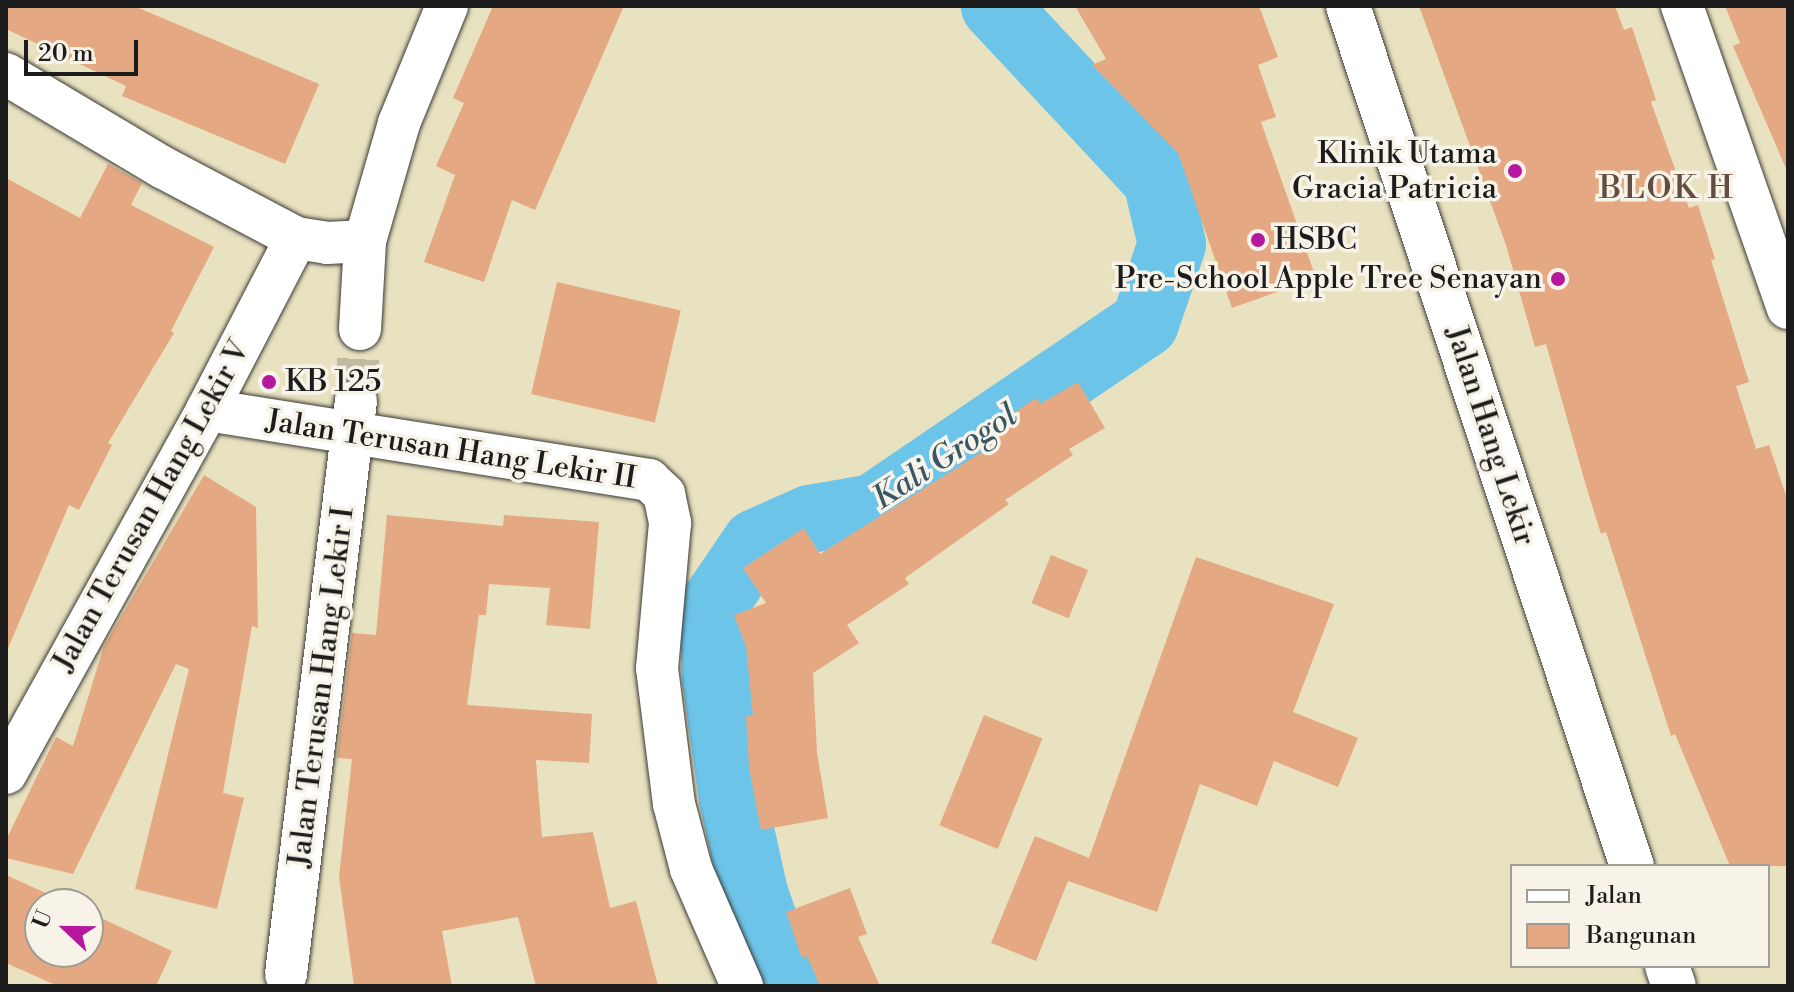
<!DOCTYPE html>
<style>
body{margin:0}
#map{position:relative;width:1794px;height:992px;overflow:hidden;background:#e9e2c1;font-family:"Libre Bodoni",serif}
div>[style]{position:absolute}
.river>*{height:68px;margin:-34px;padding:0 34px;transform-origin:34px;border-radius:34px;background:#6cc4e9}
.building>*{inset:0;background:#e4a982;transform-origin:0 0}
.street-tunnel>*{height:42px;margin-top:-21px;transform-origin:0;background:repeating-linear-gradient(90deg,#c0baa0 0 42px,transparent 0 63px)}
.roads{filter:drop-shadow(0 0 2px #3b3a35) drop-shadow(0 0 2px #3b3a35)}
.street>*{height:42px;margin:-21px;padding:0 21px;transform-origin:21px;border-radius:21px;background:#fff}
.primary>*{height:44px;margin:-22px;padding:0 22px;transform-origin:22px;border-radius:22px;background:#fff}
.dots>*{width:22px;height:22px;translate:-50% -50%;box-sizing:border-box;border:4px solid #f7f3e8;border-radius:50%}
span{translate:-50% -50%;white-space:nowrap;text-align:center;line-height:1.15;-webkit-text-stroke:7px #f7f3e8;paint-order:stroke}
.poi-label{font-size:30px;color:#1c1c1c}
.right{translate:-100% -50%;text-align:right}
.left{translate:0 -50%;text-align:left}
.street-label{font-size:30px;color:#1c1c1c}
.neighbourhood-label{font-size:32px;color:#624d40;letter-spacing:2px}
.water-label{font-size:32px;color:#385764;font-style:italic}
.frame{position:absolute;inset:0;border:8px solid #1c1c1c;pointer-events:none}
.legend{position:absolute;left:1510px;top:864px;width:260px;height:104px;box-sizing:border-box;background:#f7f3e8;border:2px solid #9f9d96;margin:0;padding:10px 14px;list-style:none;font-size:24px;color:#1c1c1c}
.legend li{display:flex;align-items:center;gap:16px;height:40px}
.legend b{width:40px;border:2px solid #9f9d96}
.north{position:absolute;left:24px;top:888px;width:80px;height:80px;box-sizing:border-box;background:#f7f3e8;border:2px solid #9f9d96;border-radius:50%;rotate:292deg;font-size:22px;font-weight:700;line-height:32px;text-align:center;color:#1c1c1c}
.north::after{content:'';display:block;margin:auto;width:28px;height:36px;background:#b5179e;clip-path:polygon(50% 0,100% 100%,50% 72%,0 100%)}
.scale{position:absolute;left:24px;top:40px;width:114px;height:36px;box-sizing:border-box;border:4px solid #1c1c1c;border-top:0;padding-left:10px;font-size:24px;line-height:28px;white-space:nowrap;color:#1c1c1c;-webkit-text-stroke:6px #f7f3e8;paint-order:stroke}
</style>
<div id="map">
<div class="river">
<div style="left:786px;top:986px;width:98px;rotate:-109deg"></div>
<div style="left:754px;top:893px;width:97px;rotate:-102.5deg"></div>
<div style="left:733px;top:798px;width:121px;rotate:-98.1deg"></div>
<div style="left:716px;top:678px;width:72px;rotate:-92.4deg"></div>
<div style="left:713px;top:606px;width:76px;rotate:-55.7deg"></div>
<div style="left:756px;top:543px;width:59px;rotate:-24deg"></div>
<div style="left:810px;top:519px;width:64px;rotate:-9.9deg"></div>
<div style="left:873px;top:508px;width:329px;rotate:-34.2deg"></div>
<div style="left:1145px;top:323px;width:83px;rotate:-71.1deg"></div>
<div style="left:1172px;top:244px;width:66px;rotate:-103.2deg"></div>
<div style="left:1157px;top:180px;width:238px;rotate:-133deg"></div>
</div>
<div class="building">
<div style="clip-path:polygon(6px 6px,134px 6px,319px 84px,285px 164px,122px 96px,126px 86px,6px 29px)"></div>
<div style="clip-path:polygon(493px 6px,624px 6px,535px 210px,512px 200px,484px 282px,424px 262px,455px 175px,436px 166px,464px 103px,453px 98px)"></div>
<div style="clip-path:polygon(1075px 6px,1259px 6px,1278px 57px,1258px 65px,1276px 117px,1261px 122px,1316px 278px,1232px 308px,1178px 153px,1092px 65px,1106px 59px)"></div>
<div style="clip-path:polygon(1419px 6px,1615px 6px,1624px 30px,1632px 27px,1656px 100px,1651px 102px,1689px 208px,1698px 205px,1715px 259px,1711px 260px,1749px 382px,1736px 386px,1756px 449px,1769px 445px,1788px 501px,1788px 866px,1730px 866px,1675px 734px,1671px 736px,1606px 532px,1601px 534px,1586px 486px,1546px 344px,1535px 347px,1506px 245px)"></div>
<div style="clip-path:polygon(1725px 6px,1788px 6px,1788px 173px,1733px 46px,1740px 43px)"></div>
<div style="clip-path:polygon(108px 164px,142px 183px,131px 205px,214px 247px,171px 331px,174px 333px,108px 443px,112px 445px,79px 510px,69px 505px,6px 653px,6px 178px,80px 218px)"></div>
<div style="left:557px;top:282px;width:127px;height:115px;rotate:13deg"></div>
<div style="clip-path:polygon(1078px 382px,1105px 428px,1069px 449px,1073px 455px,1005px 500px,1009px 504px,905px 578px,909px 584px,847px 625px,859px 643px,813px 673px,817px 753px,828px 818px,761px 830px,749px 768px,746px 716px,753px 716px,746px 647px,734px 615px,766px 603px,743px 568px,804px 528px,820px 554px,985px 450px,977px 438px,1036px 398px,1040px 404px)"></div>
<div style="clip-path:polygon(204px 475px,256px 507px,258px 628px,252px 626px,223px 793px,244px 798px,217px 909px,135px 889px,189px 669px,176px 664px,73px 874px,6px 858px,6px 840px,56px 737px,73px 746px,104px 646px)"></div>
<div style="clip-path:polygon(387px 515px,503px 526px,504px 515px,599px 522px,590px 629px,546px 625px,550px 588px,489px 584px,486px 615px,479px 615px,467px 705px,592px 714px,589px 763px,536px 760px,542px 837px,593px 832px,610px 908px,636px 901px,658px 986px,536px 986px,518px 917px,442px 931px,452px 986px,354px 986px,339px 877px,352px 759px,337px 758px,352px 633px,376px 635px)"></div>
<div style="left:1051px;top:555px;width:40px;height:52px;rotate:22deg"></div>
<div style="clip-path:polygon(1196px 557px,1334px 604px,1293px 712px,1358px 738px,1338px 787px,1274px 761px,1257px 806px,1200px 784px,1157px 912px,1068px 881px,1036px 961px,991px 943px,1035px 836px,1089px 858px)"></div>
<div style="left:984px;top:715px;width:63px;height:119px;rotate:22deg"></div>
<div style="clip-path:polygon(6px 875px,70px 904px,40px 904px,40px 952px,88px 952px,88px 912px,172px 951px,156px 986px,58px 986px,6px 963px)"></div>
<div style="clip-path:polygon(850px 888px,867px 934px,858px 937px,880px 986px,820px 986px,807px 956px,802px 958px,786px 912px)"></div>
</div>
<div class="street-tunnel">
<div style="left:356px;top:401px;width:72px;rotate:-86.8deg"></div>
</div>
<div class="roads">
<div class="street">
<div style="left:1682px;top:6px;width:320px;rotate:70.7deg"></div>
<div style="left:6px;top:74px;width:182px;rotate:30.8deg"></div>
<div style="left:162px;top:167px;width:152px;rotate:27.9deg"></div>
<div style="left:296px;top:238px;width:31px;rotate:9deg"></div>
<div style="left:327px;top:243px;width:38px;rotate:-3deg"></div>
<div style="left:360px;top:329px;width:88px;rotate:-86.7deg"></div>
<div style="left:365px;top:241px;width:123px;rotate:-73.9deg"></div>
<div style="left:399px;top:123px;width:126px;rotate:-67.7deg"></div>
<div style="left:207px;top:410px;width:448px;rotate:9deg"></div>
<div style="left:649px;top:480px;width:21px;rotate:43deg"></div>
<div style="left:664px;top:494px;width:30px;rotate:78deg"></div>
<div style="left:670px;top:523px;width:146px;rotate:95.1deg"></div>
<div style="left:657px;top:668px;width:137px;rotate:82.9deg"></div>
<div style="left:674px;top:804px;width:67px;rotate:75.3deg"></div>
<div style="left:691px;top:869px;width:128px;rotate:66.4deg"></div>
<div style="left:6px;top:773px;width:415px;rotate:-61deg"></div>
<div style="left:207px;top:410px;width:194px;rotate:-62.6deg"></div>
<div style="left:286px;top:974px;width:577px;rotate:-83.04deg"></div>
</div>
<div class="primary">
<div style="left:1348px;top:6px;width:906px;rotate:71.73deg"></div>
<div style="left:1667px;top:966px;width:21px;rotate:71deg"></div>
</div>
</div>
<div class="dots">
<div style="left:1515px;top:171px;background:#b5179e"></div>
<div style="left:1258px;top:240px;background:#b5179e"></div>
<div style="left:1558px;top:279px;background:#b5179e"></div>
<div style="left:269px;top:382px;background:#b5179e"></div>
</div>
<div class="poi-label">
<span class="right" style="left:1497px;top:171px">Klinik Utama<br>Gracia Patricia</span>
<span class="left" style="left:1274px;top:240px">HSBC</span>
<span class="right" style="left:1542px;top:279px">Pre-School Apple Tree Senayan</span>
<span class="left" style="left:285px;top:382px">KB 125</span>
</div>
<div class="street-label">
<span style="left:1490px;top:436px;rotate:72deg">Jalan Hang Lekir</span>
<span style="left:451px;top:450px;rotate:9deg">Jalan Terusan Hang Lekir II</span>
<span style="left:152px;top:506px;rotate:-61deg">Jalan Terusan Hang Lekir V</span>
<span style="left:322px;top:687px;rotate:-83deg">Jalan Terusan Hang Lekir I</span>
</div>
<div class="neighbourhood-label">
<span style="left:1667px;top:188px">BLOK H</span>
</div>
<div class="water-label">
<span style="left:945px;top:457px;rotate:-33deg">Kali Grogol</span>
</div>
<div class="frame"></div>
<ul class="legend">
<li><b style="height:10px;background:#fff"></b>Jalan</li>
<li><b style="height:22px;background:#e4a982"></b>Bangunan</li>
</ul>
<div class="north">U</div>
<div class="scale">20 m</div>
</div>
